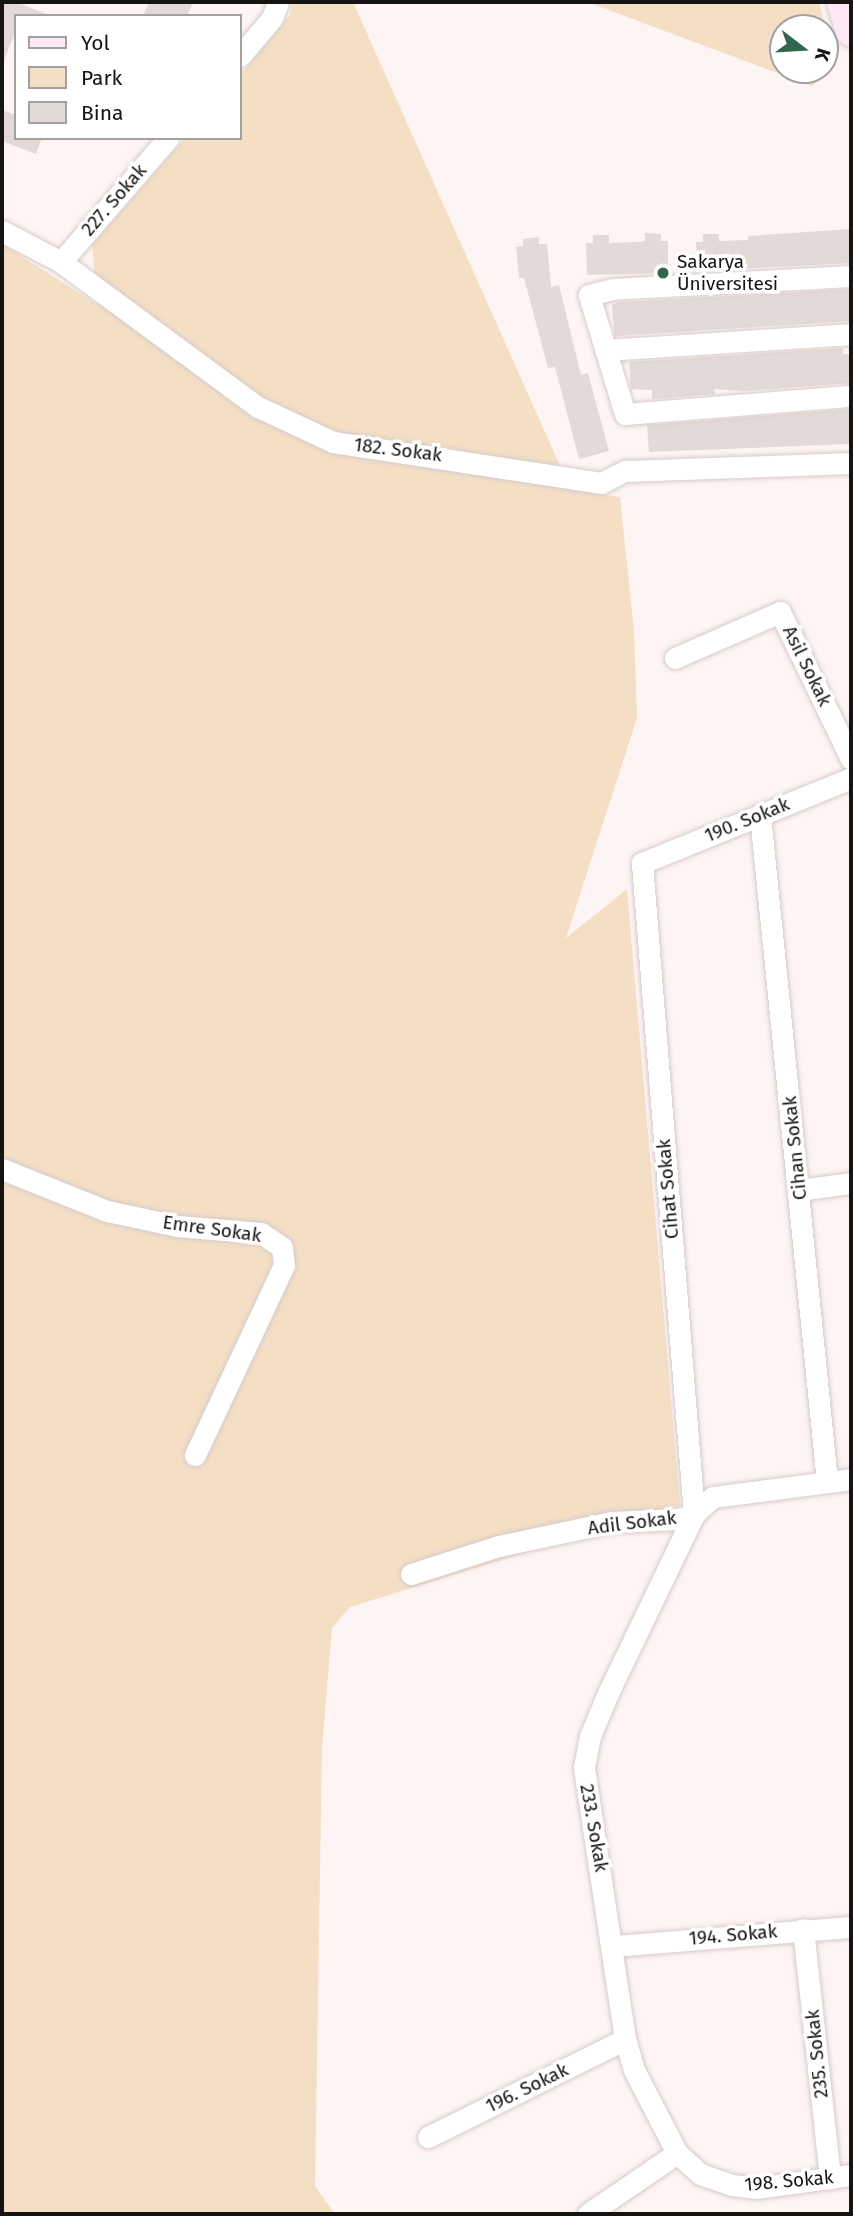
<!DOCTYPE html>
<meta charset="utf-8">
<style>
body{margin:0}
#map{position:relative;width:853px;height:2216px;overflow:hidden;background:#fef4f4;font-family:"Fira Sans",sans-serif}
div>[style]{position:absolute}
.green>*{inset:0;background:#f4dfc4}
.building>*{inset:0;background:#e3dad7}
.roads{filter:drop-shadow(0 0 2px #d5cbcb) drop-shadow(0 0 2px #d5cbcb)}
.street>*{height:21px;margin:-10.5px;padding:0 10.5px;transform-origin:10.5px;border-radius:10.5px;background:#fff}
.secondary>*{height:30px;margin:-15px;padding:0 15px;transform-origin:15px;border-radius:15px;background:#fee8f3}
.dots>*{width:19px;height:19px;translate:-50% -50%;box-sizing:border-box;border:4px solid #fff;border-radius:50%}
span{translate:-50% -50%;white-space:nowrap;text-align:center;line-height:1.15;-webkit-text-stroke:7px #fff;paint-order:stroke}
.street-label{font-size:19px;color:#161313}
.poi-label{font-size:19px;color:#161313}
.left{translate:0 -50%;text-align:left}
.frame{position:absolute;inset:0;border:4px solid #161313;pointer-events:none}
.legend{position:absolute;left:14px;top:14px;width:228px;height:126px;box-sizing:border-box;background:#fff;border:2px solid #a2a1a1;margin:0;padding:9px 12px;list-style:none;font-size:21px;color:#161313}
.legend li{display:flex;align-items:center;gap:14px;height:35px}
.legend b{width:35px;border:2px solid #a2a1a1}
.north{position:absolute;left:769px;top:14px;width:70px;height:70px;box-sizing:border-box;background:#fff;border:2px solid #a2a1a1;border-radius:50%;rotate:107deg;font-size:19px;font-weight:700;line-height:28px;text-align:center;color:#161313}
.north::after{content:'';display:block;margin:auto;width:24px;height:32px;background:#30674e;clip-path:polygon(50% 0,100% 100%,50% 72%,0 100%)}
</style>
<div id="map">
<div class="green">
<div style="clip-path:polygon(292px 2px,353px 2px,565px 477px,559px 487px,620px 497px,634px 630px,637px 718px,566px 938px,627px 889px,680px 1505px,350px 1607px,332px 1628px,322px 1747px,315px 2186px,335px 2214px,2px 2214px,2px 244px,98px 305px,92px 245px,185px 138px,240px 138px,240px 75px,290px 15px)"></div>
<div style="clip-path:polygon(evenodd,587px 2px,819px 2px,836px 65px,812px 86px,587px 2px,783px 28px,825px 28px,825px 70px,783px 70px,783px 28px)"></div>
</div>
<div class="building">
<div style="clip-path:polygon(2px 2px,16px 2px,49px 15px,16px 16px,16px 30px,3px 63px)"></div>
<div style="clip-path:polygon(149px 2px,193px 2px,187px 16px,143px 16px)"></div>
<div style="clip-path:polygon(2px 110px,16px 115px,16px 138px,42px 138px,36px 154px,2px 141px)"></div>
<div style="clip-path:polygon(851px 229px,851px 263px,697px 271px,696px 242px,703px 242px,703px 234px,719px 234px,719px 241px,748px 240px,748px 236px)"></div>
<div style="clip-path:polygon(645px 233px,661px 234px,661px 241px,668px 241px,668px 273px,587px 275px,586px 243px,593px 243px,593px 235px,609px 235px,609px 243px,637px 242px,645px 241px)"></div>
<div style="clip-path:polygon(539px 237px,539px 244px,547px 244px,551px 287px,559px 285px,581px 375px,588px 373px,609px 451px,579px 459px,555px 367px,548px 368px,524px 278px,519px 278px,516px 247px,523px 246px,523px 239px)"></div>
<div style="clip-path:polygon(851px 289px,851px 321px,615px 336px,614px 332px,612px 305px,619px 302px)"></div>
<div style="clip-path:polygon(843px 348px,843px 354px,851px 354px,851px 383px,745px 391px,714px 389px,715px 394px,652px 399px,652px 390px,631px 389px,629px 362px)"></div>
<div style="clip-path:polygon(851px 409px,851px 444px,649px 452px,647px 425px)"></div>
</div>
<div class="roads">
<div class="street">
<div style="left:240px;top:56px;width:50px;rotate:-49.9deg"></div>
<div style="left:272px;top:18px;width:17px;rotate:-69deg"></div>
<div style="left:2px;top:231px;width:67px;rotate:27.7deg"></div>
<div style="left:61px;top:262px;width:245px;rotate:36.4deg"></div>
<div style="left:258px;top:407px;width:83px;rotate:25deg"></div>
<div style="left:333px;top:442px;width:271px;rotate:8.7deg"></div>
<div style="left:601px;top:483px;width:27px;rotate:-27deg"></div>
<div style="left:625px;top:471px;width:226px;rotate:-2deg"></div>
<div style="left:61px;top:262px;width:164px;rotate:-49.2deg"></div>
<div style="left:851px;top:276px;width:238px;rotate:176.9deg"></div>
<div style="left:613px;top:289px;width:25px;rotate:166deg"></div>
<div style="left:589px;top:295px;width:124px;rotate:73.2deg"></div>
<div style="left:625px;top:414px;width:227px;rotate:-4.6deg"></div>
<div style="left:605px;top:350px;width:247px;rotate:-3.7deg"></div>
<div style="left:675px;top:658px;width:115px;rotate:-23.7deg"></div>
<div style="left:780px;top:612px;width:163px;rotate:64.2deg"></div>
<div style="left:760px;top:815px;width:669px;rotate:84.26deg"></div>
<div style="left:2px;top:1169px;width:113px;rotate:21.8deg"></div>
<div style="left:107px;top:1211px;width:72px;rotate:12.1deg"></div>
<div style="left:177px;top:1226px;width:84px;rotate:4.8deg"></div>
<div style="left:261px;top:1233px;width:25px;rotate:34deg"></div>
<div style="left:282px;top:1247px;width:18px;rotate:84deg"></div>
<div style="left:284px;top:1265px;width:210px;rotate:115.1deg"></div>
<div style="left:799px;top:1190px;width:52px;rotate:-7.7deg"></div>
<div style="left:411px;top:1574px;width:92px;rotate:-17.7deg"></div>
<div style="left:499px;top:1546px;width:115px;rotate:-12.1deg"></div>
<div style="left:611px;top:1522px;width:66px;rotate:-2.6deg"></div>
<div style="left:677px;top:1519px;width:18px;rotate:-16deg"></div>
<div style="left:694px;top:1514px;width:25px;rotate:-42deg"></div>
<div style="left:713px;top:1497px;width:139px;rotate:-7.4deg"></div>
<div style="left:803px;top:1929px;width:251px;rotate:83.8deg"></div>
<div style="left:614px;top:1946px;width:238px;rotate:-4.6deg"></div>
<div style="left:428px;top:2137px;width:220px;rotate:-26.4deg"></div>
<div style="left:677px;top:2153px;width:93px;rotate:-117.4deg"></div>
<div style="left:634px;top:2070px;width:32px;rotate:-106deg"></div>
<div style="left:625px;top:2039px;width:275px;rotate:-98.6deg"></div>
<div style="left:584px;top:1767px;width:32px;rotate:-79deg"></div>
<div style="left:590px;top:1736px;width:49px;rotate:-67.1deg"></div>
<div style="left:609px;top:1691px;width:196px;rotate:-64.3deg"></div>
<div style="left:694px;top:1514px;width:653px;rotate:-94.57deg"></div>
<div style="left:642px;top:863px;width:226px;rotate:-22.1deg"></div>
<div style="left:588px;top:2214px;width:108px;rotate:-34.4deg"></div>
<div style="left:677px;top:2153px;width:31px;rotate:42deg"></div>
<div style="left:700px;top:2174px;width:34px;rotate:19deg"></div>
<div style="left:732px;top:2185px;width:25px;rotate:7deg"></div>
<div style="left:757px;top:2188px;width:95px;rotate:-7.9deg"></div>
</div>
<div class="secondary">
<div style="left:842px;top:2px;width:31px;rotate:73deg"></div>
</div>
</div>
<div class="dots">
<div style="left:663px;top:273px;background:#30674e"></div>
</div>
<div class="street-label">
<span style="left:114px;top:200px;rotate:-49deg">227. Sokak</span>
<span style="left:398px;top:450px;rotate:7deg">182. Sokak</span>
<span style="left:807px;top:666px;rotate:64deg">Asil Sokak</span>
<span style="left:747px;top:820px;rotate:-22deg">190. Sokak</span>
<span style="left:795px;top:1148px;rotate:-96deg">Cihan Sokak</span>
<span style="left:668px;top:1189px;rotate:-95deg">Cihat Sokak</span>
<span style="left:212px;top:1229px;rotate:8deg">Emre Sokak</span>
<span style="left:632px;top:1523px;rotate:-7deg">Adil Sokak</span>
<span style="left:594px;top:1828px;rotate:80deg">233. Sokak</span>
<span style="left:733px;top:1935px;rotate:-5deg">194. Sokak</span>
<span style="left:817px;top:2054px;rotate:-96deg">235. Sokak</span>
<span style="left:527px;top:2088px;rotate:-26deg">196. Sokak</span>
<span style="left:789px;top:2181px;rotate:-5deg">198. Sokak</span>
</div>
<div class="poi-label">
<span class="left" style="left:677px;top:273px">Sakarya<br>Üniversitesi</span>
</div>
<div class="frame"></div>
<ul class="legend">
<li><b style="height:9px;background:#fee8f3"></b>Yol</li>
<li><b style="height:19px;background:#f4dfc4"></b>Park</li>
<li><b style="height:19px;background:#e3dad7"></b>Bina</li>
</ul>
<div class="north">K</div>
</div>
